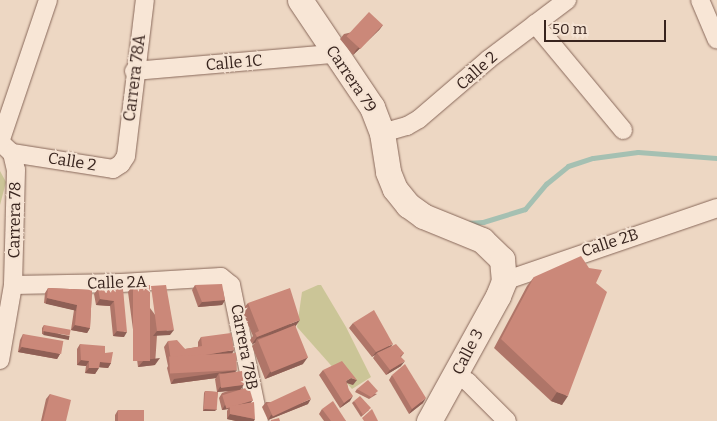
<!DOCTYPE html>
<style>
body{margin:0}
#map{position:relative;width:717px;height:421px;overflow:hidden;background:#edd7c3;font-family:Bitter,serif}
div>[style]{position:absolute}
.green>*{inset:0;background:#cbc597}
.stream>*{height:5px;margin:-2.5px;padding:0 2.5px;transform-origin:2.5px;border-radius:2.5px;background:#a5c0b2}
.roads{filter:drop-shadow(0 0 1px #88685a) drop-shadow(0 0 1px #88685a)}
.minor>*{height:18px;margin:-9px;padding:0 9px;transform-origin:9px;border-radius:9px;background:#f8e6d6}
.secondary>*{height:25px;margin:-12.5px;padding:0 12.5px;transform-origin:12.5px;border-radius:12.5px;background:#f8e6d6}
.wall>*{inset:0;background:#af7568}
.shaded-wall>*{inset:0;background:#8e5f55;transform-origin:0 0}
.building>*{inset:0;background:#cb8879;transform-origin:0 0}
span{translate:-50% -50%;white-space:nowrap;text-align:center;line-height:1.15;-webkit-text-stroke:4px #f5e3d3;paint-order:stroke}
.street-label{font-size:16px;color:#38241e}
.scale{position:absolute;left:544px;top:20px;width:122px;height:22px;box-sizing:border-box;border:2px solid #38241e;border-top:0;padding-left:6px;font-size:15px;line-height:18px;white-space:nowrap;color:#38241e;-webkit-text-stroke:4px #f5e3d3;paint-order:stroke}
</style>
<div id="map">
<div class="green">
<div style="clip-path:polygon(0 171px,6px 182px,0 205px)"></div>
<div style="clip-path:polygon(318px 285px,321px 285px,346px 327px,371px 377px,352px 389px,297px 327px,302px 292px)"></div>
</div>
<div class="stream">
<div style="left:467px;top:223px;width:16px;rotate:-4deg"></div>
<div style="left:483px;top:222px;width:44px;rotate:-17.2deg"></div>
<div style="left:525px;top:209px;width:33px;rotate:-50deg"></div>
<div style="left:546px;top:184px;width:28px;rotate:-39deg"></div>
<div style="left:568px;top:166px;width:26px;rotate:-18deg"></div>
<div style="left:593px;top:158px;width:45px;rotate:-7.6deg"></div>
<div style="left:638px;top:152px;width:79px;rotate:4.3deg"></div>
</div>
<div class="roads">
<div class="minor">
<div style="left:700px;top:0;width:43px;rotate:67deg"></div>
<div style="left:535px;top:24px;width:138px;rotate:50.3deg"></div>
<div style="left:134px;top:71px;width:201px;rotate:-4.9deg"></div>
<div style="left:382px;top:133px;width:26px;rotate:-16deg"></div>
<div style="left:407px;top:126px;width:14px;rotate:-30deg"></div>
<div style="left:419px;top:119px;width:92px;rotate:-40.6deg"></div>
<div style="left:489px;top:59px;width:98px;rotate:-37.1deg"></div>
<div style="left:0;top:142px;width:16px;rotate:43deg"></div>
<div style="left:12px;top:153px;width:17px;rotate:77deg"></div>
<div style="left:16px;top:170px;width:115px;rotate:91.5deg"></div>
<div style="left:13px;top:285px;width:76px;rotate:99.8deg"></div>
<div style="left:0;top:142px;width:150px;rotate:-71.3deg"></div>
<div style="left:12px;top:153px;width:102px;rotate:9deg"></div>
<div style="left:113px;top:169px;width:9px;rotate:-32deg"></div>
<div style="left:121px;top:164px;width:9px;rotate:-58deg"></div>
<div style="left:126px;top:156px;width:157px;rotate:-83.1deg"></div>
<div style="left:504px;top:281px;width:225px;rotate:-18.9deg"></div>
<div style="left:13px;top:285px;width:108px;rotate:-1.1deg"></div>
<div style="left:121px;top:283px;width:100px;rotate:-3.4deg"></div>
<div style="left:221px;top:277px;width:13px;rotate:39deg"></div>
<div style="left:231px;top:285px;width:139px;rotate:78.4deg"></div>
<div style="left:456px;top:375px;width:14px;rotate:30deg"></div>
<div style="left:468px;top:382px;width:55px;rotate:45deg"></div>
</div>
<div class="secondary">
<div style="left:300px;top:0;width:129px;rotate:56.1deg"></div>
<div style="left:372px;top:107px;width:28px;rotate:69deg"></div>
<div style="left:382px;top:133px;width:39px;rotate:81deg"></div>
<div style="left:388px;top:172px;width:18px;rotate:68deg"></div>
<div style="left:395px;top:189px;width:21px;rotate:51deg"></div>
<div style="left:408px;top:205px;width:19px;rotate:36deg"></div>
<div style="left:423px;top:216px;width:64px;rotate:22.1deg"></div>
<div style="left:482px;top:240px;width:28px;rotate:44deg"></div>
<div style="left:502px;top:259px;width:22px;rotate:85deg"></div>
<div style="left:504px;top:281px;width:16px;rotate:112deg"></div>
<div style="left:498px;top:296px;width:143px;rotate:118.9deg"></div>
</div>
</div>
<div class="wall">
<div style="clip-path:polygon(383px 25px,379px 30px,353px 55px,340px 39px,344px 34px)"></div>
<div style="clip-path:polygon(534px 277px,596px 283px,562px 405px,551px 401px,494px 348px,527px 286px)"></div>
<div style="clip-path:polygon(133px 285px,170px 335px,157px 335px,155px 365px,138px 367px,128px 292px)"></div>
<div style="clip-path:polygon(195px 285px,225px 300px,222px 305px,198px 307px,192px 290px)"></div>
<div style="clip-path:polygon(48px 288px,92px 290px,90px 328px,87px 333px,71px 330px,74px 310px,44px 303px,45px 293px)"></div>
<div style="clip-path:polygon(98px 289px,123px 289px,124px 337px,113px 336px,110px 306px,96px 305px,94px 294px)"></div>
<div style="clip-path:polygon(248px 303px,295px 326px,303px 364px,265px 379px,252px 346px,255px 343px,252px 344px,250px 340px,253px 336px,242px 310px)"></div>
<div style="clip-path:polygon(353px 323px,391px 347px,404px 353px,401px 357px,401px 366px,386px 375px,373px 358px,375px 355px,372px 357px,349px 328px)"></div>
<div style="clip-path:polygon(44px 325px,68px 339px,42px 334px,42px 328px)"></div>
<div style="clip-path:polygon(23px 334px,60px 354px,57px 359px,18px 352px,20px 340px)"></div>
<div style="clip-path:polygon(201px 337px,232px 353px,235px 372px,244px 385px,241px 388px,251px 403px,254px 421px,236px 421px,227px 419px,227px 411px,228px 409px,222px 410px,219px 398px,222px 393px,228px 391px,218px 392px,215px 411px,203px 411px,204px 393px,205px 391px,217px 392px,215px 379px,216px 378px,171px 384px,167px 368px,168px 366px,164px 347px,168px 341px,185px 349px,198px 347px,198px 342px)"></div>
<div style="clip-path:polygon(80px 344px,111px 363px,108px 368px,99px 367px,95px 374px,85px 373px,86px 366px,77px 365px,77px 349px)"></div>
<div style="clip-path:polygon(323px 370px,353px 385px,347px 383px,350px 401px,340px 408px,319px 375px)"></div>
<div style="clip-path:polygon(392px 375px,423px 403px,409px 414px,389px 380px)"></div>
<div style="clip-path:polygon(357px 389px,377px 394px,369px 399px,355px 392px)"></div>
<div style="clip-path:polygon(50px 394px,66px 421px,41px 421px,46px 399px)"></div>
<div style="clip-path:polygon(354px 401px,369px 410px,361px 417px,352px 403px)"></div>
<div style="clip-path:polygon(266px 402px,308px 404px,268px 420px,262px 407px)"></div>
<div style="clip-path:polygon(322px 409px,346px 421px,324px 421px,319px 414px)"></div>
<div style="clip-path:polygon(118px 410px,144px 421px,115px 421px,115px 415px)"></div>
</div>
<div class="shaded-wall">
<div style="clip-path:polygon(383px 25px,379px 30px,353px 55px,356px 50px)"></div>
<div style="left:47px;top:298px;width:31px;height:6px;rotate:13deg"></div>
<div style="clip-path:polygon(100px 299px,114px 301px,110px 306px,96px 305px)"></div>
<div style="clip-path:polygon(225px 300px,222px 305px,198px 307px,202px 302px)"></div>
<div style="clip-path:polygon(300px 320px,295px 327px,257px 339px,255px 343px,252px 344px,257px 337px)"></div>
<div style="clip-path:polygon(75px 325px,90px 328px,87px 333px,71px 330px)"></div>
<div style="clip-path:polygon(174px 330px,170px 335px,153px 336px,157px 331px)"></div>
<div style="left:44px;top:331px;width:26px;height:4px;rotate:11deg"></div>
<div style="clip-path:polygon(117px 331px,127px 332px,124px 337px,113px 336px)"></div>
<div style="clip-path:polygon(393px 344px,389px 349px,377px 353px,375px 355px,372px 357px,376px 352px)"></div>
<div style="clip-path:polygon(22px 347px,60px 354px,57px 359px,18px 352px)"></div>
<div style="clip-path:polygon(234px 350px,231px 356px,170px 363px,168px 366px,171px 361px)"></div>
<div style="clip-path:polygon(308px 357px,303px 364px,265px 379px,270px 372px)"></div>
<div style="clip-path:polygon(160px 358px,155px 365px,138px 367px,144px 360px)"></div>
<div style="clip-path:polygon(81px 360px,89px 361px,86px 366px,77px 365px)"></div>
<div style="clip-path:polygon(405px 361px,401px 366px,386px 375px,390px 370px)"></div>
<div style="clip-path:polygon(100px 362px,111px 363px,108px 368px,96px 367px)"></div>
<div style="clip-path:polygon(89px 368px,99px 368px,95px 374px,85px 373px)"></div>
<div style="clip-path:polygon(237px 370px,233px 375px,219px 373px,216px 378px,171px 384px,174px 379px)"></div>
<div style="clip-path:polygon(351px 378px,357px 380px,353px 385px,347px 383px,346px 381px)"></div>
<div style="clip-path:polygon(244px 385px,240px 390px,217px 392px,220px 387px)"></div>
<div style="clip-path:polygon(557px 392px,568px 396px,562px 405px,551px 401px)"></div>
<div style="clip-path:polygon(353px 396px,350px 401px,340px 408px,344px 403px)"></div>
<div style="clip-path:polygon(426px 398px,423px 403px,409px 414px,412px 409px)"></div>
<div style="clip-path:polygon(311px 399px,308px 404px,268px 420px,271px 415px)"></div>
<div style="clip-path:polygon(253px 400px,249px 405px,230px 406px,228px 409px,222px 410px,225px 405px)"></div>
<div style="clip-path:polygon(205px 409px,217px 409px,215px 411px,203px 411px)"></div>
<div style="clip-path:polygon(230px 414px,255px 419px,254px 421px,236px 421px,227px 419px)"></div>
</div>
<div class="building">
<div style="left:369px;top:12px;width:19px;height:33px;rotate:43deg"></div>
<div style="clip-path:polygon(581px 256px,589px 268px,602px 270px,596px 283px,607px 292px,568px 396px,557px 392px,501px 339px,534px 277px)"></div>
<div style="clip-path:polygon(222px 284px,225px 300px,202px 302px,195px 285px)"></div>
<div style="left:133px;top:285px;width:17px;height:76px"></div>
<div style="clip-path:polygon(166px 285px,174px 330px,157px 331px,151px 286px)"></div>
<div style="clip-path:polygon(48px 288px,92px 290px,90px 328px,75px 325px,77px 305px,47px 298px)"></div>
<div style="clip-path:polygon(290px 288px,300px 320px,257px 337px,255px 333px,259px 331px,248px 303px)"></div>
<div style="clip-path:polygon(98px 289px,123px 289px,127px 332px,117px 331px,114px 301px,100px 299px)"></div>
<div style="clip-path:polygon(374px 310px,393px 344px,376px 352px,353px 323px)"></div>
<div style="left:44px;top:325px;width:27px;height:6px;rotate:10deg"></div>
<div style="left:295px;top:325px;width:35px;height:40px;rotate:68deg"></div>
<div style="clip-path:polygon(231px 333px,234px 350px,171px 361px,168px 341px,177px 340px,185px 349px,202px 346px,201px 337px)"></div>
<div style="left:23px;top:334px;width:41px;height:13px;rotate:10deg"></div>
<div style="clip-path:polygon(80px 344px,105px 346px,105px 353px,113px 352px,111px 363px,100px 362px,99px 368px,89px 368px,89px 361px,81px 360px)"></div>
<div style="clip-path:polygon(396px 344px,404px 353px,400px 356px,405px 361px,390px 370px,377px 353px)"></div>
<div style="left:236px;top:353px;width:17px;height:67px;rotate:87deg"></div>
<div style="clip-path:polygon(342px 361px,357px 380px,351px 378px,346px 381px,349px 390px,353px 396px,344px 403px,323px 370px)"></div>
<div style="clip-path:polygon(405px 364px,426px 398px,412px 409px,392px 375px)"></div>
<div style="left:242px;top:371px;width:14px;height:23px;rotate:82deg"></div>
<div style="clip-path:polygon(368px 380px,378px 391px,371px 397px,357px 389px)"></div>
<div style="left:305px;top:386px;width:14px;height:42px;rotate:65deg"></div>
<div style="left:249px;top:387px;width:14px;height:28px;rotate:73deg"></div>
<div style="left:205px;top:391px;width:13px;height:18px;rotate:4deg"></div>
<div style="clip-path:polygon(50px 394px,71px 400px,66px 421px,43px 421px)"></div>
<div style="clip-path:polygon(360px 396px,371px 408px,363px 415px,354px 401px)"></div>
<div style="clip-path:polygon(333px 401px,346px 421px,331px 421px,322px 409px)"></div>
<div style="clip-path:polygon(254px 402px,255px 419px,230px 414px,230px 406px)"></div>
<div style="clip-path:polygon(372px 409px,378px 421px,364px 421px,362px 418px)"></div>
<div style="left:118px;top:410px;width:26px;height:11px"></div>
<div style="clip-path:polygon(279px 418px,280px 421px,271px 421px,271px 420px)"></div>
</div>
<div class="street-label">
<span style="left:234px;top:63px;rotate:-5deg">Calle 1C</span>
<span style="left:477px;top:71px;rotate:-42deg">Calle 2</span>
<span style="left:135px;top:78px;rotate:-83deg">Carrera 78A</span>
<span style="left:351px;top:79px;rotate:56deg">Carrera 79</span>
<span style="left:72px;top:162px;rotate:9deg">Calle 2</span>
<span style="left:15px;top:220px;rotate:-89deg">Carrera 78</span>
<span style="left:610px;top:243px;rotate:-18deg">Calle 2B</span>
<span style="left:117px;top:283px;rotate:-2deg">Calle 2A</span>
<span style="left:244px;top:347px;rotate:79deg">Carrera 78B</span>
<span style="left:468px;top:352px;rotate:-63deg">Calle 3</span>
</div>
<div class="scale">50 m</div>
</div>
